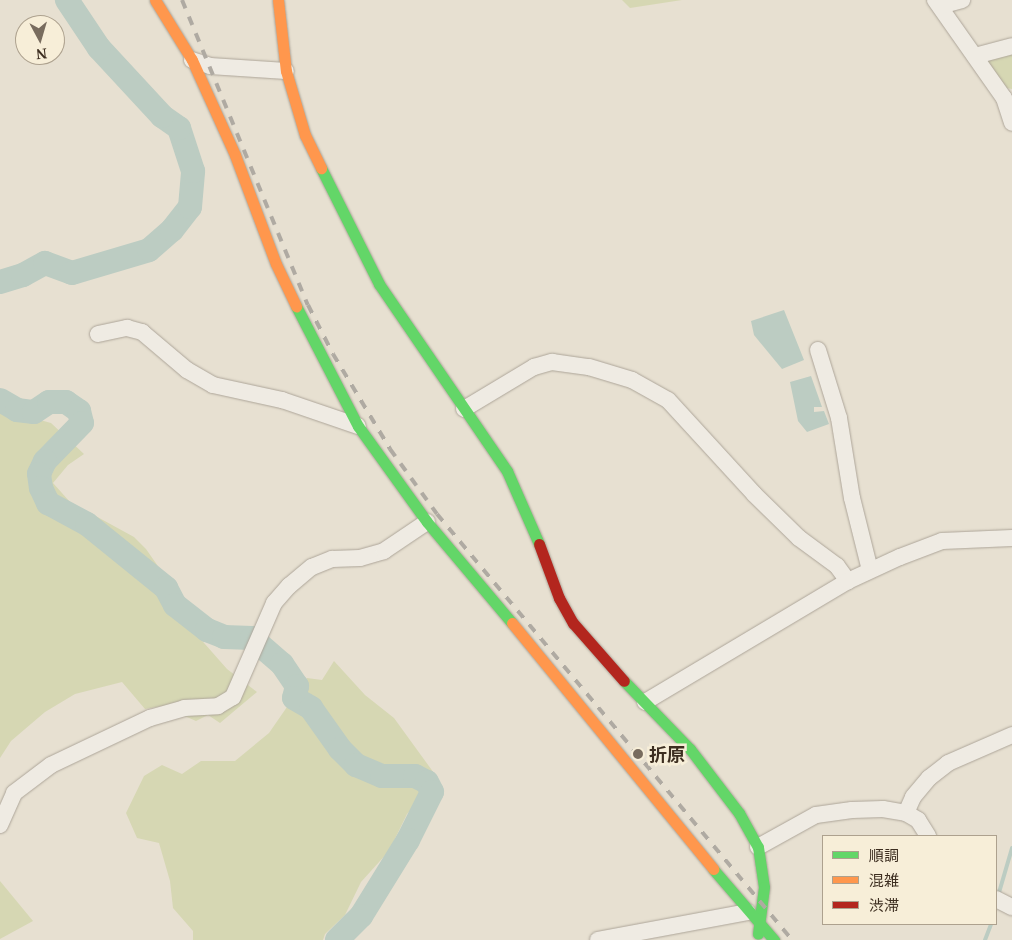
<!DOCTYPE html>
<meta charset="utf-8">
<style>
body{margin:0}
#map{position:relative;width:1012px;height:940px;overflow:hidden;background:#e7e0d1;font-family:"Noto Serif","Noto Sans JP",serif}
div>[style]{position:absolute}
.green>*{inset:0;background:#d6d7b3}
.water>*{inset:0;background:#bcccc2}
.stream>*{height:4px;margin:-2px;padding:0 2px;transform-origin:2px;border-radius:2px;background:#bcccc2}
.river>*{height:24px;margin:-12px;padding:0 12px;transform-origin:12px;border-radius:12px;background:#bcccc2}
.roads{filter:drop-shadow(0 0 1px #ada599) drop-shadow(0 0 1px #ada599)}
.street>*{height:16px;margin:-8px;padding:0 8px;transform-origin:8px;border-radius:8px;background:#efebe3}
.fast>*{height:11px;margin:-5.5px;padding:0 5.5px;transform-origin:5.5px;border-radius:5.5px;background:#63d668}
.slow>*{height:11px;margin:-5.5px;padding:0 5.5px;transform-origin:5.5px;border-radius:5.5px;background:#ff974d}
.jam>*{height:11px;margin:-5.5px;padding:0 5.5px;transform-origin:5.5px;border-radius:5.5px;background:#b3261e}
.rail>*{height:4px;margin-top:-2px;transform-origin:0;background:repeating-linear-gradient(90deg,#afaaa2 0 9px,transparent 0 18px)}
.dots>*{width:14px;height:14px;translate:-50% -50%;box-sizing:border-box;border:2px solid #f7eed8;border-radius:50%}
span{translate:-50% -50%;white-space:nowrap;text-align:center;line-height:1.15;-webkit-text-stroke:5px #f7eed8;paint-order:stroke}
.poi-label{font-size:18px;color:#3d2e20;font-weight:700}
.left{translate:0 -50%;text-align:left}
.legend{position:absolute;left:822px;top:835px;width:175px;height:90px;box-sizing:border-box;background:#f7eed8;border:1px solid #ada18e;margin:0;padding:6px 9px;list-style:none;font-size:15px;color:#3d2e20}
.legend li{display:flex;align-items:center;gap:10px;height:25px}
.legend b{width:25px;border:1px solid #ada18e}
.north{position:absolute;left:15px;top:15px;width:50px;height:50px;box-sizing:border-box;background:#f7eed8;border:1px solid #ada18e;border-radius:50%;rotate:174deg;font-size:14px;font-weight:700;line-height:20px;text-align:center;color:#3d2e20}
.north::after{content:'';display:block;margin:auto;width:18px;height:22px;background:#786c5e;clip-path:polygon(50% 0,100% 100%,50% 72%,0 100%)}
</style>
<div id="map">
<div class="green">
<div style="clip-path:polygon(622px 0,682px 0,630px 8px)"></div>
<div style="clip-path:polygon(1012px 51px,1012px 89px,1007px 88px,987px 63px,992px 57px)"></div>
<div style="clip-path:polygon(0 409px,51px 423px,84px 454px,68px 465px,53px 483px,70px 502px,134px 537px,146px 549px,176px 592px,197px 635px,227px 669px,257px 692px,220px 723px,208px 715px,196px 721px,162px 706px,145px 709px,122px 682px,75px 694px,45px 712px,11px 741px,0 758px)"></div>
<div style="clip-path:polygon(334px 661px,365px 695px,394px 718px,439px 780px,407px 814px,389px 851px,361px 882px,345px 915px,325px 934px,323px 940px,193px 940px,193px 931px,173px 908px,170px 881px,159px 843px,137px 838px,126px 813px,144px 776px,162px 765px,182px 774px,201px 761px,235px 761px,269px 733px,307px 678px,322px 680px)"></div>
<div style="clip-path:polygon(0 881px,33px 921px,0 939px)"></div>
</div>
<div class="water">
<div style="clip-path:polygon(784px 310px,804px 360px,782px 369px,754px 335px,751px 321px)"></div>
<div style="clip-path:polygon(811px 376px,822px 407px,814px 407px,814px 412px,824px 411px,829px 424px,807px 432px,798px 421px,790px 382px)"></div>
</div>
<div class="stream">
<div style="left:998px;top:896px;width:50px;rotate:-73.7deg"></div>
<div style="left:985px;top:940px;width:17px;rotate:-69deg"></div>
</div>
<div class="river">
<div style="left:0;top:282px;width:24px;rotate:-17deg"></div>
<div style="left:23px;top:275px;width:25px;rotate:-29deg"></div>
<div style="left:45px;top:263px;width:29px;rotate:20deg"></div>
<div style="left:72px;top:273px;width:80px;rotate:-16.6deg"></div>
<div style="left:149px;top:250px;width:30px;rotate:-41deg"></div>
<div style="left:172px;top:230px;width:29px;rotate:-52deg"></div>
<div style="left:190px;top:207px;width:36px;rotate:-85deg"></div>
<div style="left:193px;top:171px;width:45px;rotate:-108deg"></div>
<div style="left:179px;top:128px;width:21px;rotate:-145deg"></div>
<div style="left:162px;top:116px;width:93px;rotate:-132.8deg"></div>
<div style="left:99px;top:48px;width:58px;rotate:-123.7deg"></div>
<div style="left:0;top:400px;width:20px;rotate:30deg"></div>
<div style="left:17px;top:410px;width:17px;rotate:7deg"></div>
<div style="left:34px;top:412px;width:18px;rotate:-34deg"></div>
<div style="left:49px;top:402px;width:17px"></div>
<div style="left:66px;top:402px;width:16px;rotate:35deg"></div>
<div style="left:79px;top:411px;width:12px;rotate:76deg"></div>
<div style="left:82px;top:423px;width:53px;rotate:134.2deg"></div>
<div style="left:45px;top:461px;width:14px;rotate:115deg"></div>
<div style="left:39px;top:474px;width:14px;rotate:82deg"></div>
<div style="left:41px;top:488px;width:17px;rotate:65deg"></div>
<div style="left:48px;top:503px;width:44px;rotate:28.3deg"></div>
<div style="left:87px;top:524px;width:102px;rotate:39deg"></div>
<div style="left:166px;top:588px;width:19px;rotate:62deg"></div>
<div style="left:175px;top:605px;width:41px;rotate:38deg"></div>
<div style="left:207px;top:630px;width:18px;rotate:22deg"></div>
<div style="left:224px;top:637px;width:28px;rotate:2deg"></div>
<div style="left:252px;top:638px;width:40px;rotate:41deg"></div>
<div style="left:282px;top:664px;width:27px;rotate:56deg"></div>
<div style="left:297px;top:686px;width:12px;rotate:104deg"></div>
<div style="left:294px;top:698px;width:20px;rotate:30deg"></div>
<div style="left:311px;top:708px;width:50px;rotate:54.7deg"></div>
<div style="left:340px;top:749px;width:23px;rotate:45deg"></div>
<div style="left:356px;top:765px;width:28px;rotate:23deg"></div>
<div style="left:382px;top:776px;width:33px"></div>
<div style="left:415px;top:776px;width:13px;rotate:27deg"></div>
<div style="left:427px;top:782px;width:11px;rotate:63deg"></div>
<div style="left:432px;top:792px;width:54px;rotate:116.6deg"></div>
<div style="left:408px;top:840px;width:89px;rotate:121.7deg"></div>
<div style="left:361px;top:916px;width:34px;rotate:135deg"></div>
</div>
<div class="roads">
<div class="street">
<div style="left:935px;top:0;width:120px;rotate:54.9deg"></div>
<div style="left:1004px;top:98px;width:26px;rotate:72deg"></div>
<div style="left:940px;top:6px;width:23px;rotate:-15deg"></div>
<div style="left:975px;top:56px;width:38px;rotate:-15deg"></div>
<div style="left:192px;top:60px;width:19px;rotate:18deg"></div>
<div style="left:210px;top:66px;width:76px;rotate:3.8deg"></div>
<div style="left:98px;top:334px;width:30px;rotate:-12deg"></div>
<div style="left:127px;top:328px;width:16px;rotate:15deg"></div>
<div style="left:142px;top:332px;width:59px;rotate:40.2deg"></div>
<div style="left:187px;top:370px;width:30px;rotate:30deg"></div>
<div style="left:213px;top:385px;width:71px;rotate:12.3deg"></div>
<div style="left:282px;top:400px;width:80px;rotate:18.9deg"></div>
<div style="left:818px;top:350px;width:71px;rotate:72.8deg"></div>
<div style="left:839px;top:418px;width:81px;rotate:80.8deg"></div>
<div style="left:852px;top:498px;width:74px;rotate:76deg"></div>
<div style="left:464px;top:409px;width:82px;rotate:-31deg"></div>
<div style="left:534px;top:367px;width:19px;rotate:-16deg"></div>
<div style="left:552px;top:362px;width:37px;rotate:8deg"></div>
<div style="left:589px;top:367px;width:45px;rotate:16.8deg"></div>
<div style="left:632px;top:380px;width:41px;rotate:29.1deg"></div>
<div style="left:668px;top:400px;width:127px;rotate:47.5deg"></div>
<div style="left:754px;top:494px;width:63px;rotate:44.4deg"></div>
<div style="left:799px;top:538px;width:47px;rotate:36.4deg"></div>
<div style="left:837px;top:566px;width:19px;rotate:54deg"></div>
<div style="left:645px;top:702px;width:236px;rotate:-30.8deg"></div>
<div style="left:848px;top:581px;width:57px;rotate:-24.8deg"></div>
<div style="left:900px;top:557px;width:45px;rotate:-20.9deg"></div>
<div style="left:942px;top:541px;width:70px;rotate:-2.5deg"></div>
<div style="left:906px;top:813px;width:17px;rotate:-66deg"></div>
<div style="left:913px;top:797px;width:25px;rotate:-50deg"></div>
<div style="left:929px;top:778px;width:24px;rotate:-38deg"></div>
<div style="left:948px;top:763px;width:70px;rotate:-23.6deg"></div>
<div style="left:0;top:825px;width:35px;rotate:-66deg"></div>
<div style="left:14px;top:793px;width:46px;rotate:-37.1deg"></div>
<div style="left:51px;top:765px;width:110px;rotate:-25.4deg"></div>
<div style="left:150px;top:718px;width:35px;rotate:-16deg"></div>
<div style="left:184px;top:708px;width:34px;rotate:-3deg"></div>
<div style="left:218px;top:706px;width:17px;rotate:-31deg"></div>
<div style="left:233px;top:697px;width:103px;rotate:-66.4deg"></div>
<div style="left:274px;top:603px;width:23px;rotate:-49deg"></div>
<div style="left:289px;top:586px;width:30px;rotate:-40deg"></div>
<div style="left:312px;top:567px;width:22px;rotate:-22deg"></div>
<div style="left:332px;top:559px;width:28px;rotate:-2deg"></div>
<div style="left:360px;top:558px;width:25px;rotate:-16deg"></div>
<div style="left:384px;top:551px;width:52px;rotate:-34deg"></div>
<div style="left:758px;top:847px;width:66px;rotate:-28.9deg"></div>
<div style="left:816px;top:815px;width:36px;rotate:-8deg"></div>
<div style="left:852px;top:810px;width:31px;rotate:-2deg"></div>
<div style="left:883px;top:809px;width:23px;rotate:10deg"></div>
<div style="left:906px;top:813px;width:14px;rotate:30deg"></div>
<div style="left:918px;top:820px;width:19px;rotate:58deg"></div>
<div style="left:996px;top:899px;width:18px;rotate:27deg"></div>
<div style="left:598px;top:940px;width:152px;rotate:-10.6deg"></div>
</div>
<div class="fast">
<div style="left:321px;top:168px;width:130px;rotate:63.4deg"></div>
<div style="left:379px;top:284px;width:227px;rotate:55.6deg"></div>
<div style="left:507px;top:471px;width:80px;rotate:66.3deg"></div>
<div style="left:296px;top:306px;width:135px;rotate:62.7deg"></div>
<div style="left:358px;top:426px;width:118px;rotate:54.3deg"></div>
<div style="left:427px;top:522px;width:132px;rotate:49.9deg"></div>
<div style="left:624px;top:681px;width:95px;rotate:45.9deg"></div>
<div style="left:690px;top:749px;width:81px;rotate:52.6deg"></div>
<div style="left:739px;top:813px;width:39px;rotate:61deg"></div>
<div style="left:758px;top:847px;width:40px;rotate:81.5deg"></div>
<div style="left:764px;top:887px;width:47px;rotate:97.3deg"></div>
<div style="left:713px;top:869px;width:94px;rotate:49.3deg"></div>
</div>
<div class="slow">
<div style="left:155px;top:0;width:70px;rotate:58.3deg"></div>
<div style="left:192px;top:60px;width:104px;rotate:65.6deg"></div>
<div style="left:235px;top:155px;width:116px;rotate:69.4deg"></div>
<div style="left:276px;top:264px;width:47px;rotate:64.5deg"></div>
<div style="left:278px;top:0;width:71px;rotate:83.6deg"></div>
<div style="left:286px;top:71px;width:67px;rotate:73.5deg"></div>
<div style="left:305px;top:135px;width:37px;rotate:64deg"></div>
<div style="left:512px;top:623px;width:318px;rotate:50.7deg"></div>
</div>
<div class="jam">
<div style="left:539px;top:544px;width:58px;rotate:69.7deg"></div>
<div style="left:559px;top:598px;width:29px;rotate:61deg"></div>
<div style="left:573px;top:623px;width:77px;rotate:48.7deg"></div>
</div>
</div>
<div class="rail">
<div style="left:182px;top:0;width:330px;rotate:67.6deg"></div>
<div style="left:308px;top:305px;width:55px;rotate:63deg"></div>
<div style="left:333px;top:354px;width:111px;rotate:59deg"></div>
<div style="left:390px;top:449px;width:80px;rotate:54.1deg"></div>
<div style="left:437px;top:514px;width:555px;rotate:50.19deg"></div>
</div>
<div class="dots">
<div style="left:638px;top:754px;background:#786c5e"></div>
</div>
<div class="poi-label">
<span class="left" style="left:649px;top:754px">折原</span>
</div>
<ul class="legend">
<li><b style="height:6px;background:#63d668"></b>順調</li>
<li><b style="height:6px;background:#ff974d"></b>混雑</li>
<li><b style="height:6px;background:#b3261e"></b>渋滞</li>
</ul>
<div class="north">N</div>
</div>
